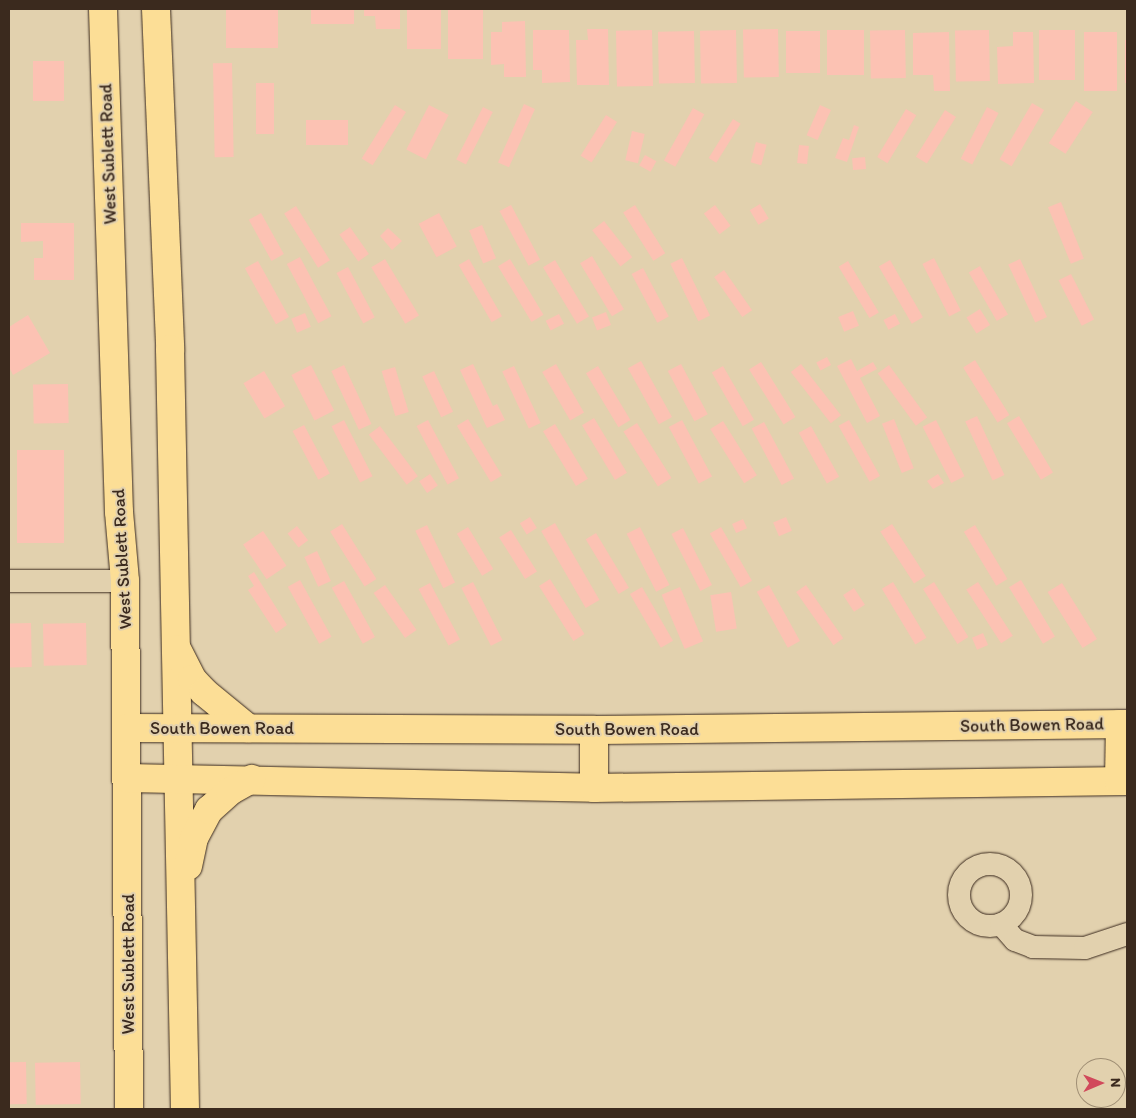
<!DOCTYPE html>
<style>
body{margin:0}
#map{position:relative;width:1136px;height:1118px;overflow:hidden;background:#e2d1ae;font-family:Itim,sans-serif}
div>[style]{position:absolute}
.building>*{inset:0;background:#fcc2b3;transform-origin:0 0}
.roads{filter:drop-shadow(0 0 1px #3b2a1e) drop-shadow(0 0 1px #3b2a1e)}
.minor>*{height:22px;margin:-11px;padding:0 11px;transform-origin:11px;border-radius:11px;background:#e2d1ae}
.minor>.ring{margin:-11px;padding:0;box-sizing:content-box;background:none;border:22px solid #e2d1ae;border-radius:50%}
.major>*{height:28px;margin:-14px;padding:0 14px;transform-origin:14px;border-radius:14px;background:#fcde96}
span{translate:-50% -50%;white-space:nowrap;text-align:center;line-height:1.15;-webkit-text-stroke:4px #e2d1ae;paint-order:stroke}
.street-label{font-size:18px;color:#3b2a1e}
.frame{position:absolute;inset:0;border:10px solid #3b2a1e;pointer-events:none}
.north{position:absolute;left:1076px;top:1058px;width:50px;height:50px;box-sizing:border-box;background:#e2d1ae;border:1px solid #9f8e74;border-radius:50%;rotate:89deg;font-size:14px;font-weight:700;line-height:20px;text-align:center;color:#3b2a1e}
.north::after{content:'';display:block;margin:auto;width:18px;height:22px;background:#d1495b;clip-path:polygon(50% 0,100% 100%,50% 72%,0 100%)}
</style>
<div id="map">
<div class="building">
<div style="left:226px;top:9px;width:52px;height:39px"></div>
<div style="left:311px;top:9px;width:43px;height:15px"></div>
<div style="clip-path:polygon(364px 9px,400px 9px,400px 29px,376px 29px,375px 16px,364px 16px)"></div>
<div style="left:407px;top:9px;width:34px;height:40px"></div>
<div style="left:448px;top:10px;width:35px;height:49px"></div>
<div style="clip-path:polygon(525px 21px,526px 77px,504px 77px,504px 64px,491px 65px,491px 32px,502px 32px,502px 22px)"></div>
<div style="clip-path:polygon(587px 29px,608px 29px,609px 85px,577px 85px,576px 40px,588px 40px)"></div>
<div style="left:778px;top:29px;width:48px;height:35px;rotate:89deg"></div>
<div style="clip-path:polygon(533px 30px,569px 30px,570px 82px,542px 83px,542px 70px,533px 70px)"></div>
<div style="left:652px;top:30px;width:56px;height:36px;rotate:89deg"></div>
<div style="left:736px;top:30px;width:53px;height:36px;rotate:89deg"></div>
<div style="left:864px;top:30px;width:45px;height:37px;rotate:90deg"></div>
<div style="left:905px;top:30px;width:48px;height:35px;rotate:89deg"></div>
<div style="left:989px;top:30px;width:51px;height:34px;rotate:89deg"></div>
<div style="left:1075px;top:30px;width:50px;height:36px;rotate:90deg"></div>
<div style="left:694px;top:31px;width:52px;height:36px;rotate:89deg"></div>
<div style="left:786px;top:31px;width:34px;height:42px"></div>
<div style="clip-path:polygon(949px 32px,950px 91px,934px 91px,933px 75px,913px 75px,913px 33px)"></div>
<div style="clip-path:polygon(1013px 32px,1033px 32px,1034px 83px,998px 84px,997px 47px,1013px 46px)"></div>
<div style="left:1084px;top:32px;width:33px;height:59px"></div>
<div style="left:1125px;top:40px;width:2px;height:43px"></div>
<div style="left:33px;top:61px;width:31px;height:40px"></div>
<div style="left:232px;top:63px;width:94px;height:19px;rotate:89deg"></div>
<div style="left:256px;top:83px;width:18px;height:51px"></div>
<div style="left:1076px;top:101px;width:20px;height:50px;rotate:33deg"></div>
<div style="left:1032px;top:103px;width:14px;height:65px;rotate:30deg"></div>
<div style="left:524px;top:104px;width:12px;height:64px;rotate:24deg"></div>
<div style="left:395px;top:105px;width:13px;height:63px;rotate:32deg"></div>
<div style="left:429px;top:105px;width:22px;height:50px;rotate:27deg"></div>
<div style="left:820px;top:105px;width:12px;height:33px;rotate:24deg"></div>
<div style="left:483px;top:107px;width:11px;height:59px;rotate:27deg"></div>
<div style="left:987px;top:107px;width:13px;height:58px;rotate:27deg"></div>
<div style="left:693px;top:108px;width:13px;height:60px;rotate:29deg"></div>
<div style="left:906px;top:109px;width:12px;height:56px;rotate:31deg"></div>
<div style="left:945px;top:110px;width:13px;height:55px;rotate:32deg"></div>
<div style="left:606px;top:115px;width:13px;height:48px;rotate:32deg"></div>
<div style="left:733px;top:119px;width:9px;height:46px;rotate:32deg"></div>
<div style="left:348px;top:120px;width:25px;height:42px;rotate:90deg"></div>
<div style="clip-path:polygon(854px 125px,859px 127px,847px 162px,835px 158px,843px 138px,849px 140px)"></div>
<div style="left:632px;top:131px;width:13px;height:30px;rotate:13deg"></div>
<div style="left:756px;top:142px;width:11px;height:21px;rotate:15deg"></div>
<div style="left:799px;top:145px;width:10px;height:18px;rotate:6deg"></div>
<div style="left:645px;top:155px;width:13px;height:12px;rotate:29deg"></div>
<div style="left:865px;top:157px;width:12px;height:13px;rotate:85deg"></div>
<div style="left:1061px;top:202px;width:61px;height:14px;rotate:68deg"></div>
<div style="left:760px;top:204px;width:17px;height:12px;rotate:59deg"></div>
<div style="left:511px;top:205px;width:62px;height:13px;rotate:62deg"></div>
<div style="left:635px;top:205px;width:57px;height:14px;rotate:58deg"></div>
<div style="left:715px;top:205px;width:26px;height:14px;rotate:53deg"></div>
<div style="left:296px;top:206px;width:64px;height:14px;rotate:58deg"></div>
<div style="left:261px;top:213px;width:47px;height:14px;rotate:61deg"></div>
<div style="left:439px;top:213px;width:38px;height:23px;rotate:62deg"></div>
<div style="left:604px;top:221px;width:46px;height:15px;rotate:52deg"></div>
<div style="clip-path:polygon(21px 223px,74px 223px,74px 280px,34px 280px,34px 258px,43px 258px,43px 241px,21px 242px)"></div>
<div style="left:482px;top:225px;width:36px;height:14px;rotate:67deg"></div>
<div style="left:350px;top:227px;width:33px;height:13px;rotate:55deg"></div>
<div style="clip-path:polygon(388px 228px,402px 241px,392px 250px,380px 236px)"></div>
<div style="left:592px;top:256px;width:62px;height:14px;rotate:59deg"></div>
<div style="left:300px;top:257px;width:67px;height:15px;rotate:62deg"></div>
<div style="left:682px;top:258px;width:64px;height:13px;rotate:64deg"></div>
<div style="left:934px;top:258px;width:59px;height:13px;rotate:63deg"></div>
<div style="left:385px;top:259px;width:66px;height:16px;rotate:59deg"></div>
<div style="left:469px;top:259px;width:66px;height:12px;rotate:60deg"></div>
<div style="left:510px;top:259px;width:65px;height:14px;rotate:59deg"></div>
<div style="left:1020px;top:259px;width:64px;height:13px;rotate:65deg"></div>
<div style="left:555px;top:260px;width:66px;height:14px;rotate:59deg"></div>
<div style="left:890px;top:260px;width:66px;height:13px;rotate:60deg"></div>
<div style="left:258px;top:261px;width:64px;height:15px;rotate:61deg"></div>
<div style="left:848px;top:261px;width:60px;height:11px;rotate:59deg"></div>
<div style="left:980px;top:266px;width:56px;height:13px;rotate:60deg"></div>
<div style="left:348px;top:267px;width:57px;height:13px;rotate:62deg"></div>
<div style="left:643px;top:268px;width:55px;height:13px;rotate:62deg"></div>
<div style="left:724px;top:270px;width:49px;height:12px;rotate:55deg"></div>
<div style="left:1071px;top:274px;width:51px;height:14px;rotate:63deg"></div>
<div style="left:980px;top:309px;width:19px;height:16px;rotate:58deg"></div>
<div style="left:853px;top:311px;width:16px;height:16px;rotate:68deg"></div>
<div style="left:606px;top:312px;width:14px;height:15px;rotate:69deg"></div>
<div style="left:305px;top:313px;width:15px;height:15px;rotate:67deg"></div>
<div style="left:559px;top:314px;width:11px;height:15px;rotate:63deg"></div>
<div style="left:895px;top:314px;width:11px;height:13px;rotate:63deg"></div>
<div style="clip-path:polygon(28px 315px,50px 353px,13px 375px,9px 367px,9px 327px)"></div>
<div style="left:827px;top:357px;width:9px;height:12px;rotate:63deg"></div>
<div style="clip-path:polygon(851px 359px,857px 371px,873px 362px,877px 369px,860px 378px,880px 416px,867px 423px,837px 366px)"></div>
<div style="left:975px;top:360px;width:65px;height:14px;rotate:58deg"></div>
<div style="left:641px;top:361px;width:64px;height:15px;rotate:61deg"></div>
<div style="left:761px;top:362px;width:65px;height:14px;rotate:58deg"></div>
<div style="clip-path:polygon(473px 364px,493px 406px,497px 404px,505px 420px,487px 428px,460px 370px)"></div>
<div style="left:556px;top:364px;width:56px;height:16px;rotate:60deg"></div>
<div style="left:681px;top:364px;width:57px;height:15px;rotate:62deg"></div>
<div style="left:801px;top:364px;width:65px;height:13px;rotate:52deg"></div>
<div style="left:311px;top:365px;width:51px;height:22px;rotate:63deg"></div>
<div style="left:344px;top:365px;width:65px;height:14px;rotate:65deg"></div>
<div style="left:889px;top:365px;width:65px;height:14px;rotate:54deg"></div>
<div style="left:514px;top:366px;width:63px;height:13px;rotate:65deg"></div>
<div style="left:598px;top:366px;width:63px;height:14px;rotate:59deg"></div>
<div style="left:723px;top:366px;width:62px;height:13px;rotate:60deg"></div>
<div style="left:395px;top:367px;width:47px;height:14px;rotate:73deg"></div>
<div style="left:264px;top:371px;width:41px;height:24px;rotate:59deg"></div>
<div style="left:434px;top:371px;width:45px;height:13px;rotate:65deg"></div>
<div style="left:68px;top:384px;width:39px;height:35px;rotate:89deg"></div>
<div style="left:977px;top:416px;width:65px;height:13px;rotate:65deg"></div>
<div style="left:1019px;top:416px;width:66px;height:14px;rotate:59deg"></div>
<div style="left:594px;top:418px;width:64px;height:14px;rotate:59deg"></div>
<div style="left:468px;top:419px;width:66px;height:13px;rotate:59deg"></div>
<div style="left:894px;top:419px;width:53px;height:13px;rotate:68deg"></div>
<div style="left:344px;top:420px;width:63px;height:14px;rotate:63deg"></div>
<div style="left:428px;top:420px;width:66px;height:13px;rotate:62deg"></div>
<div style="left:682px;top:420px;width:64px;height:15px;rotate:62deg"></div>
<div style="left:849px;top:420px;width:64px;height:12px;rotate:61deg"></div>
<div style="left:936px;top:420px;width:63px;height:15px;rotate:63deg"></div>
<div style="left:723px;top:421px;width:64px;height:15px;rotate:58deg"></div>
<div style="left:764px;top:422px;width:64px;height:14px;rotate:62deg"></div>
<div style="left:637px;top:423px;width:65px;height:16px;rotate:58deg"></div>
<div style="left:555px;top:424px;width:64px;height:14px;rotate:59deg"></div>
<div style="left:304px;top:425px;width:55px;height:13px;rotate:62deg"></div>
<div style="left:380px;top:426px;width:63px;height:14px;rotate:53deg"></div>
<div style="left:811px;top:426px;width:58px;height:14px;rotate:61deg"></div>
<div style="left:17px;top:450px;width:47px;height:93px"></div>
<div style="left:430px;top:474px;width:14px;height:13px;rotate:56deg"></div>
<div style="clip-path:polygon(938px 474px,944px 483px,933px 489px,927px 481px)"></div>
<div style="left:530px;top:517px;width:13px;height:12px;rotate:58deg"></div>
<div style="left:786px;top:517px;width:15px;height:14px;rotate:67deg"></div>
<div style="left:743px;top:519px;width:10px;height:12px;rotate:66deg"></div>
<div style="left:555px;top:523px;width:89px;height:16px;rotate:60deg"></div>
<div style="left:342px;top:524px;width:65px;height:14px;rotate:58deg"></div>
<div style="left:892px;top:524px;width:62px;height:14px;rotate:57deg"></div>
<div style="left:427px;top:525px;width:64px;height:13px;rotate:64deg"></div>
<div style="left:975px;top:525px;width:63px;height:13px;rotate:59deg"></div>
<div style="left:297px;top:526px;width:18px;height:12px;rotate:52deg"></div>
<div style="left:468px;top:527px;width:49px;height:13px;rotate:59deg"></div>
<div style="left:640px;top:527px;width:65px;height:15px;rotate:63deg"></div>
<div style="left:721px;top:527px;width:62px;height:13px;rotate:60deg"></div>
<div style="left:683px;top:528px;width:64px;height:13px;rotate:63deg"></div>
<div style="left:511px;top:530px;width:49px;height:14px;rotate:58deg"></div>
<div style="left:263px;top:531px;width:42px;height:24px;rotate:56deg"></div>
<div style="left:596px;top:533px;width:64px;height:12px;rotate:59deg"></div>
<div style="left:317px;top:551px;width:33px;height:14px;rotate:65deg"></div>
<div style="clip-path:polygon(254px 572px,287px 625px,276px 633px,248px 590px,254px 586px,248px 576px)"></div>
<div style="left:550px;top:579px;width:65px;height:13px;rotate:58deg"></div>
<div style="left:300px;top:580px;width:65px;height:14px;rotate:61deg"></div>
<div style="left:1021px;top:580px;width:66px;height:14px;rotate:59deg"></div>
<div style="left:344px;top:581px;width:64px;height:14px;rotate:61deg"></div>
<div style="left:473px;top:582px;width:65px;height:13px;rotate:63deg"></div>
<div style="left:893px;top:582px;width:65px;height:13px;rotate:59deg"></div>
<div style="left:934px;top:582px;width:65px;height:13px;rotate:58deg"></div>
<div style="left:978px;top:582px;width:64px;height:14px;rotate:57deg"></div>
<div style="left:430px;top:583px;width:64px;height:13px;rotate:62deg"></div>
<div style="left:1062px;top:583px;width:66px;height:17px;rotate:58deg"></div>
<div style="left:385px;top:585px;width:55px;height:14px;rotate:55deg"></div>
<div style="left:769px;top:585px;width:64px;height:14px;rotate:61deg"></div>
<div style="left:806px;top:585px;width:65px;height:12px;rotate:55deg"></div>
<div style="left:642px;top:587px;width:62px;height:14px;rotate:60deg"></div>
<div style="left:680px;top:587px;width:59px;height:20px;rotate:67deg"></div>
<div style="left:854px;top:588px;width:20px;height:13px;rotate:57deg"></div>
<div style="left:731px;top:592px;width:37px;height:21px;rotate:81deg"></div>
<div style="left:31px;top:623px;width:44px;height:22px;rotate:89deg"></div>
<div style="left:86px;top:623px;width:42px;height:43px;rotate:89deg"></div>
<div style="left:983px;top:633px;width:13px;height:12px;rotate:67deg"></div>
<div style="left:26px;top:1062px;width:42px;height:17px;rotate:89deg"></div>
<div style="left:80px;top:1062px;width:42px;height:45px;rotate:89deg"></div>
</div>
<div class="roads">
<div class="minor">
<div style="left:9px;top:581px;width:116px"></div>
<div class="ring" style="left:959px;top:864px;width:40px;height:40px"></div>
<div style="left:1001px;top:924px;width:21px;rotate:49deg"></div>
<div style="left:1015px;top:940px;width:19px;rotate:21deg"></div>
<div style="left:1033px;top:947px;width:52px;rotate:1.1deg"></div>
<div style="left:1085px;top:948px;width:44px;rotate:-18.4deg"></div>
</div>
<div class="major">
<div style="left:103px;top:9px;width:503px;rotate:88.18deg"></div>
<div style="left:119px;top:512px;width:69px;rotate:85deg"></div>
<div style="left:125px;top:581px;width:528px;rotate:89.57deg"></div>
<div style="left:156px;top:9px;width:340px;rotate:87.6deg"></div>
<div style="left:170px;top:349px;width:760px;rotate:88.87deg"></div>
<div style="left:177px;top:649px;width:34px;rotate:63deg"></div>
<div style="left:192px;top:679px;width:18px;rotate:47deg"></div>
<div style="left:204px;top:692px;width:57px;rotate:39.3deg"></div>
<div style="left:127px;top:728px;width:467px;rotate:0.2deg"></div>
<div style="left:594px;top:730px;width:533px;rotate:-0.64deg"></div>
<div style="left:127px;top:778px;width:467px;rotate:1.2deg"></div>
<div style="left:594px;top:788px;width:533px;rotate:-0.75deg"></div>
<div style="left:1119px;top:781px;width:57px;rotate:-89deg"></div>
<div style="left:594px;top:788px;width:58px;rotate:-90deg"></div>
<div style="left:188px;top:866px;width:29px;rotate:-78deg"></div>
<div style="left:194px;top:838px;width:32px;rotate:-62deg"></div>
<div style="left:209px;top:810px;width:28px;rotate:-42deg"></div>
<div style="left:230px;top:791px;width:25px;rotate:-29deg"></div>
</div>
</div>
<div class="street-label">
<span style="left:108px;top:154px;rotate:-92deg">West Sublett Road</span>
<span style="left:122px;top:559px;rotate:-93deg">West Sublett Road</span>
<span style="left:1032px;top:725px;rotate:-1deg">South Bowen Road</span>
<span style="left:222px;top:728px">South Bowen Road</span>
<span style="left:627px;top:729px">South Bowen Road</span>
<span style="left:128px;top:964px;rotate:-90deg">West Sublett Road</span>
</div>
<div class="frame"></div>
<div class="north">N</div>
</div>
